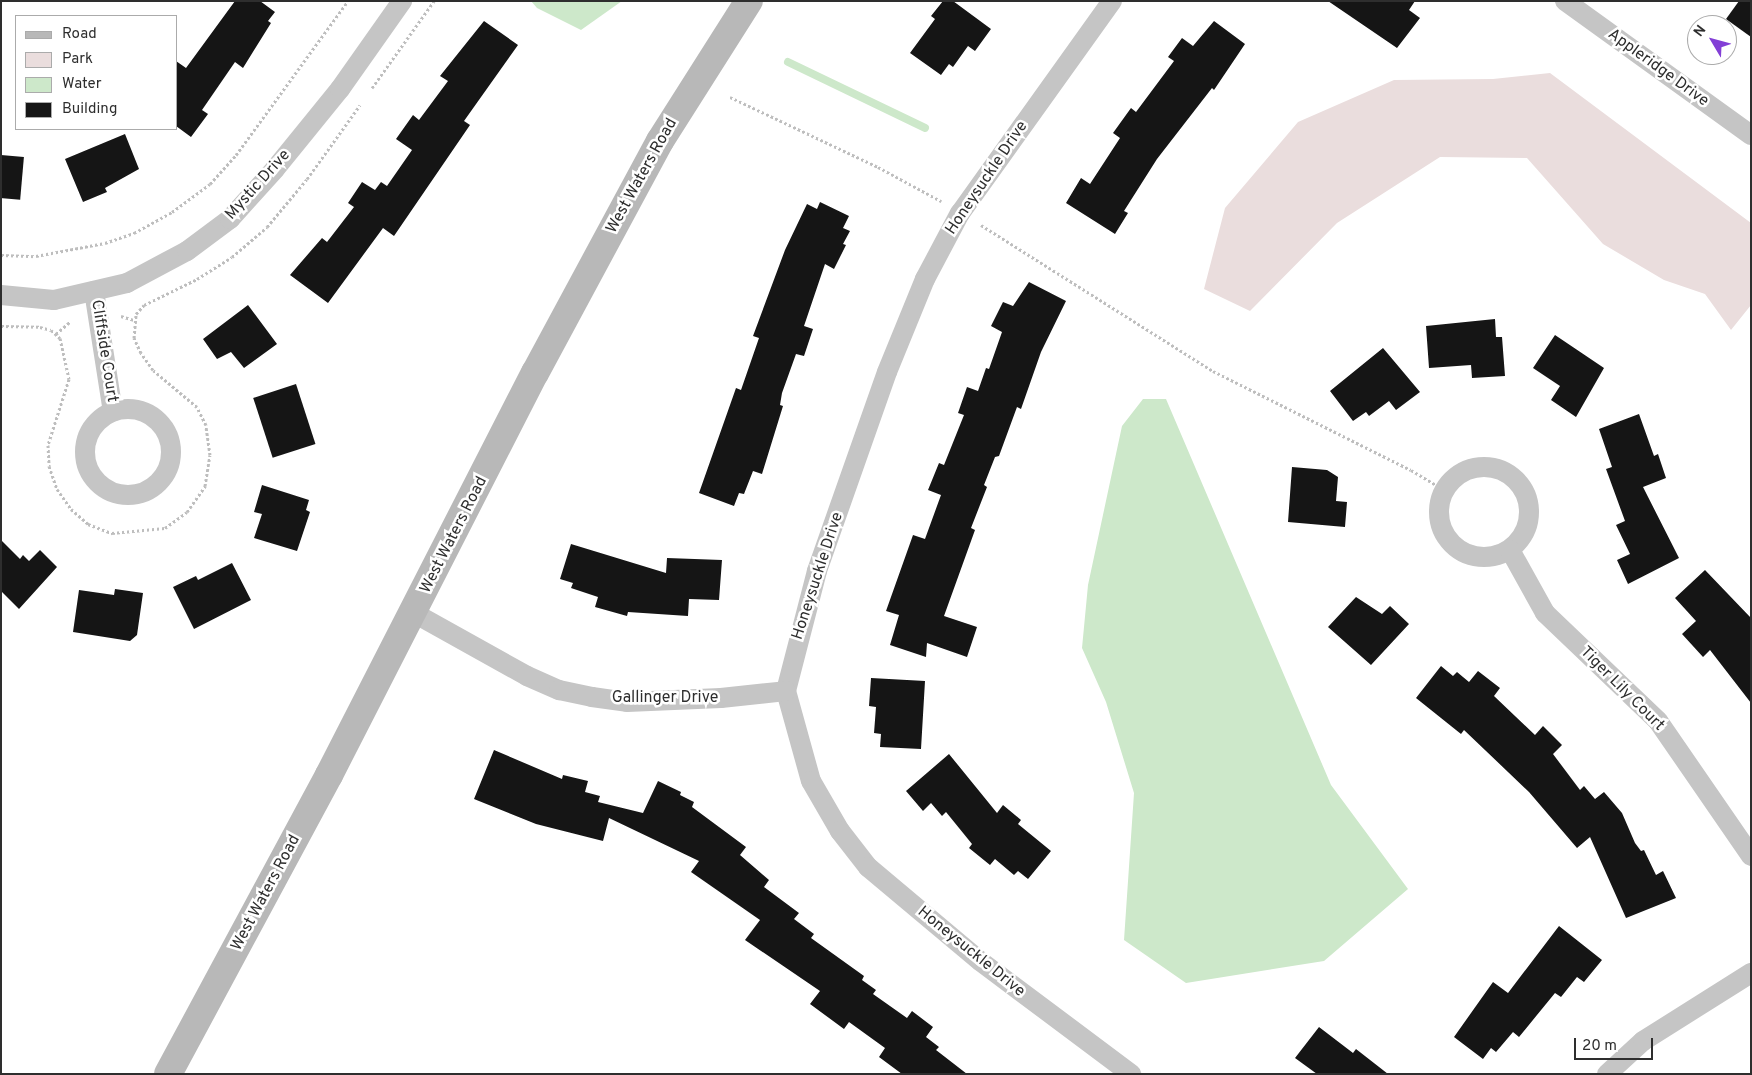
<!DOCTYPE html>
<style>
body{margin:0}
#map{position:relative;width:1752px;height:1075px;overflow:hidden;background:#fff;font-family:Overpass,sans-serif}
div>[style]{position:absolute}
.green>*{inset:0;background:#eadddd}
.water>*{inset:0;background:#cde8ca}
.stream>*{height:8px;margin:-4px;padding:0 4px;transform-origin:4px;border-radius:4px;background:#cde8ca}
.building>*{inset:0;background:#151515;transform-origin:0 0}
.path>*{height:3px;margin-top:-1.5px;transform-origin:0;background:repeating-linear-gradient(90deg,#bebebe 0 2.5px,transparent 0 5px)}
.street>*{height:20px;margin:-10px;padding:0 10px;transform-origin:10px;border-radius:10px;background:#c5c5c5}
.street>.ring{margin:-10px;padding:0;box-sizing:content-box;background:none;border:20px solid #c5c5c5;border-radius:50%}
.secondary>*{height:28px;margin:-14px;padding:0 14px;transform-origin:14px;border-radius:14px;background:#b8b8b8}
span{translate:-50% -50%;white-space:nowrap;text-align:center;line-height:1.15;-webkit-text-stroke:5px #fff;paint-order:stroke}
.street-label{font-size:16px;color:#2e2e2e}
.frame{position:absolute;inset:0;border:2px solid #2e2e2e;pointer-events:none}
.legend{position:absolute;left:15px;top:15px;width:162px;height:115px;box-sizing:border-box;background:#fff;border:1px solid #ababab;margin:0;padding:6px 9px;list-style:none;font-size:15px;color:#2e2e2e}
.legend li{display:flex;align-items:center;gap:10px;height:25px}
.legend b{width:25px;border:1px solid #ababab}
.north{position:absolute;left:1687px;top:15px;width:50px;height:50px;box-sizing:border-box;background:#fff;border:1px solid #ababab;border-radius:50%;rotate:307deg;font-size:14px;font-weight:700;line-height:20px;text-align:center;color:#2e2e2e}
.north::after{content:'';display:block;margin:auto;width:18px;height:22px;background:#833fd6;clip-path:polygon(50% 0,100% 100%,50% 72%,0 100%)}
.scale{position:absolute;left:1574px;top:1038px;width:79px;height:22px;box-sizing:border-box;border:2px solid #2e2e2e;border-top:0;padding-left:6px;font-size:15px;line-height:18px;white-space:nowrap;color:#2e2e2e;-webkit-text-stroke:4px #fff;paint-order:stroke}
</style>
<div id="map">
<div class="green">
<div style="clip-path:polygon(1550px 73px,1751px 223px,1751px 305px,1731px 330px,1705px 294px,1664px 280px,1603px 244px,1527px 158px,1440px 157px,1337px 223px,1250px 311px,1204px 289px,1225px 208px,1298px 122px,1394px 80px,1493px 79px)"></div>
</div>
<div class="water">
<div style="clip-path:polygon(531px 1px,622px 1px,581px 30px,537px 8px)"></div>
<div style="clip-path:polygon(1143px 399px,1166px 399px,1331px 785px,1408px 889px,1324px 961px,1186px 983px,1124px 940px,1134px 793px,1106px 702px,1082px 648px,1088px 585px,1122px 426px)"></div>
</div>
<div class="stream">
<div style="left:788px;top:62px;width:152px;rotate:25.7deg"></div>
</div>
<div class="building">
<div style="clip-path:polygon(235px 1px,260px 1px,275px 12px,268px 21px,271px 23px,243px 68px,235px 62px,202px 110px,208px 114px,191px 137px,176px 126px,176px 61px,186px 68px)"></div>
<div style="clip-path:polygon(943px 1px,953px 1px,991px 29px,975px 51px,968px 46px,953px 67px,949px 64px,941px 75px,910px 53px,935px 19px,931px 16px)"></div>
<div style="clip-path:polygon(1328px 1px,1415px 1px,1409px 10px,1420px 18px,1397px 48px)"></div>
<div style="clip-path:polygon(1739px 1px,1751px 1px,1751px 37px,1726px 19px)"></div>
<div style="clip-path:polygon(484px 21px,518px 45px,464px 121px,470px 125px,394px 236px,383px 228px,328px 303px,290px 275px,322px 238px,327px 242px,354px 207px,348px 203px,362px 182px,375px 190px,381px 182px,387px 186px,412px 150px,396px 139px,413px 115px,419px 120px,448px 81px,440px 76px)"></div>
<div style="clip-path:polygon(1214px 21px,1245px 44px,1214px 90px,1212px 88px,1157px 159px,1124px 211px,1128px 213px,1115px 234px,1066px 203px,1081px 178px,1090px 184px,1120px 138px,1113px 133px,1131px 108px,1136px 112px,1174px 61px,1168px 57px,1182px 38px,1193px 46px)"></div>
<div style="clip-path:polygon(125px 134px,139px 169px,105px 188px,107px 192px,83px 202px,65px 159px)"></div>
<div style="left:1px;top:155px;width:23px;height:43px;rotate:5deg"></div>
<div style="clip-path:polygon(820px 202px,849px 216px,843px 228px,850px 231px,843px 244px,846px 245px,834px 269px,825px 264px,804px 326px,813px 329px,804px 356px,796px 354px,782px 393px,780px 405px,783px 406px,762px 474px,753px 471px,744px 494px,739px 493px,734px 506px,699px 493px,736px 388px,741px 390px,759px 338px,753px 336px,785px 250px,807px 204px,817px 209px)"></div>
<div style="clip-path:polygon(1029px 282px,1066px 301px,1041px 352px,1021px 409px,1017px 407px,999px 456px,995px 457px,984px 485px,987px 487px,971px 528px,975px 530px,944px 616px,977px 627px,967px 657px,927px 643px,926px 657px,890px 645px,899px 615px,886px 611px,913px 535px,925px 539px,941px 495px,928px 490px,939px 463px,944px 465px,964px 415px,958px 413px,967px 387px,978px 391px,986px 368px,989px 369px,1002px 332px,991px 326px,1003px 302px,1013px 306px)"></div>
<div style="clip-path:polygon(248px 305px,277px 344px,244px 368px,231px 352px,217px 359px,203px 339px)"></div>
<div style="clip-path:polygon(1495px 319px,1496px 337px,1502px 337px,1505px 376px,1472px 378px,1471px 365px,1429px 368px,1426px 326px)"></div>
<div style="clip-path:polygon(1555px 335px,1604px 368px,1576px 417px,1551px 400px,1560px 386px,1533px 368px)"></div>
<div style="clip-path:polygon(1383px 348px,1420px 392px,1396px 410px,1389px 401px,1369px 416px,1366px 412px,1353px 421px,1330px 391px)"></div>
<div style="left:296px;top:384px;width:63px;height:45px;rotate:72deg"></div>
<div style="clip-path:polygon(1639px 414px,1654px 456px,1658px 454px,1666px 478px,1643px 487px,1679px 558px,1628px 584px,1617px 560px,1630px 554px,1616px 525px,1625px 521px,1606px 469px,1612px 467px,1599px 429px)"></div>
<div style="clip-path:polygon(1292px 467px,1327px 470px,1338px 477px,1336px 501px,1347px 502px,1345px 527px,1288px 522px)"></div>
<div style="clip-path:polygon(262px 485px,309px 500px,306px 510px,310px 512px,297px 551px,254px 538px,262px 514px,254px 512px)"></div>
<div style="clip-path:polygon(1px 540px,20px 559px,23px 555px,29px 561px,40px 550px,57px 567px,19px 609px,1px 591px)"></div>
<div style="clip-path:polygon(571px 544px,666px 573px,667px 558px,722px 560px,719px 600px,689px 599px,688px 616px,628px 612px,627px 616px,595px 607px,598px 597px,571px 588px,573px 583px,560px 579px)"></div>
<div style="clip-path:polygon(232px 563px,251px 600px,194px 629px,173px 587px,196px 576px,198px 580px)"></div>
<div style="clip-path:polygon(1705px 570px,1751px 618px,1751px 703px,1710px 650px,1703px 657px,1682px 634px,1696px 621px,1675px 598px)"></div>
<div style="clip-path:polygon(115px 589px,143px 593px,137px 635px,130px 641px,73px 632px,79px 590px,114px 595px)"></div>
<div style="clip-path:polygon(1356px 597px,1382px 614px,1390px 606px,1409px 624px,1371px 665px,1328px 627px)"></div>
<div style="clip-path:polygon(1441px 666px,1453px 676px,1457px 672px,1469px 682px,1478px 671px,1500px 688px,1494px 696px,1535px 735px,1543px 726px,1562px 745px,1553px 754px,1580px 790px,1584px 786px,1595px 799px,1604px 792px,1622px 813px,1635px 843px,1641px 851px,1644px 850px,1656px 875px,1663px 871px,1676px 898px,1626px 918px,1590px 837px,1577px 848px,1529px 792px,1464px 730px,1461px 734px,1416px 698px)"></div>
<div style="clip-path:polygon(871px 678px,925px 681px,921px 749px,880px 747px,881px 734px,874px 733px,876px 707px,869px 706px)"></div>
<div style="clip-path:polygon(494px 750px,562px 779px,563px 775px,588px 781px,585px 792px,600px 796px,598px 802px,643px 813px,658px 781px,681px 792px,680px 795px,694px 802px,692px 807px,746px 847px,740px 855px,769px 880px,764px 887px,799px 913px,794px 919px,814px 934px,811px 938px,864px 976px,862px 980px,876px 990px,873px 994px,907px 1018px,912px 1011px,933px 1027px,926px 1037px,939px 1047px,936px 1050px,967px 1074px,902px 1074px,879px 1057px,885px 1048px,849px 1022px,844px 1029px,810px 1004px,820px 991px,745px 940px,760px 920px,691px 872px,699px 861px,609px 818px,603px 841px,536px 824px,474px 799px)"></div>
<div style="clip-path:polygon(949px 754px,997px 813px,1003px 805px,1021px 820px,1018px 824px,1051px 851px,1028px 879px,1018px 871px,1014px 875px,995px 859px,990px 865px,969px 848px,972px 844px,946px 812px,942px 816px,931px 803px,923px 811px,906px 791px)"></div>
<div style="clip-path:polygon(1559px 926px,1602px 960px,1584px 982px,1577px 977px,1561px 997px,1555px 993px,1519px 1037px,1513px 1032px,1496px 1052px,1491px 1048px,1483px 1059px,1454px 1037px,1493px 982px,1508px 993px)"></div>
<div style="clip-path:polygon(1319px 1027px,1353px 1053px,1356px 1049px,1388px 1074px,1317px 1074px,1295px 1058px)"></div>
</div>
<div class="path">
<div style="left:372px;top:88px;width:107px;rotate:-54.5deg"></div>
<div style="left:730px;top:97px;width:164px;rotate:25.3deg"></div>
<div style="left:878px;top:167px;width:72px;rotate:28.4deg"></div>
<div style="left:981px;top:225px;width:274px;rotate:32.2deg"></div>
<div style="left:1213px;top:371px;width:221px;rotate:26.6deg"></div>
<div style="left:1411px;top:470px;width:39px;rotate:31deg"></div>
<div style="left:1px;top:255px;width:35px;rotate:2deg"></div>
<div style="left:36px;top:256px;width:70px;rotate:-10.7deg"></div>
<div style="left:105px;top:243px;width:31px;rotate:-19deg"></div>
<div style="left:134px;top:233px;width:43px;rotate:-28.9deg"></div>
<div style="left:172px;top:212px;width:47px;rotate:-36.4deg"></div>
<div style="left:210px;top:184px;width:39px;rotate:-48deg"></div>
<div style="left:236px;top:155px;width:190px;rotate:-54deg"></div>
<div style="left:121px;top:316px;width:14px;rotate:17deg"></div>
<div style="left:1px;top:326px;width:39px;rotate:1deg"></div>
<div style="left:40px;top:327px;width:11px;rotate:15deg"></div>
<div style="left:51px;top:330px;width:12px;rotate:42deg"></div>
<div style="left:60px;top:338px;width:42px;rotate:77.6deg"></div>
<div style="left:69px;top:379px;width:69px;rotate:107.7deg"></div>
<div style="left:48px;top:445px;width:21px;rotate:87deg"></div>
<div style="left:49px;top:466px;width:24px;rotate:71deg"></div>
<div style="left:57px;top:489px;width:24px;rotate:55deg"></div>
<div style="left:71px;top:509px;width:23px;rotate:41deg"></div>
<div style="left:88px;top:524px;width:26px;rotate:21deg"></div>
<div style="left:112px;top:533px;width:53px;rotate:-5.4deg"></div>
<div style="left:165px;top:528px;width:27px;rotate:-36deg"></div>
<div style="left:187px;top:512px;width:32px;rotate:-55deg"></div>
<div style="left:205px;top:486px;width:31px;rotate:-81deg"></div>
<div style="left:210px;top:455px;width:30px;rotate:-98deg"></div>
<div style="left:206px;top:425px;width:20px;rotate:-117deg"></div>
<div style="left:197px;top:407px;width:57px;rotate:-139.9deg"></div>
<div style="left:153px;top:370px;width:21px;rotate:-125deg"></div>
<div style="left:141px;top:353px;width:17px;rotate:-115deg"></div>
<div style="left:134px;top:338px;width:24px;rotate:-85deg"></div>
<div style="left:136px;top:314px;width:12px;rotate:-48deg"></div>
<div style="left:144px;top:305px;width:59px;rotate:-26.1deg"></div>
<div style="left:197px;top:279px;width:41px;rotate:-32.2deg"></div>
<div style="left:232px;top:257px;width:46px;rotate:-40.6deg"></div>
<div style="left:267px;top:227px;width:62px;rotate:-50.2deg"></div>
<div style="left:307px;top:179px;width:91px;rotate:-54.4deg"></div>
<div style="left:56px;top:334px;width:18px;rotate:-41deg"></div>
</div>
<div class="street">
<div style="left:1112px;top:1px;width:261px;rotate:125.6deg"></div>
<div style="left:960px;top:213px;width:75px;rotate:117.9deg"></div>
<div style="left:925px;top:279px;width:100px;rotate:112.2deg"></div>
<div style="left:887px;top:372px;width:211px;rotate:109.4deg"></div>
<div style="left:817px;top:571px;width:124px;rotate:104.5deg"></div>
<div style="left:786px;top:691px;width:93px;rotate:74.5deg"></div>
<div style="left:811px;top:781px;width:58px;rotate:59.9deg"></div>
<div style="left:840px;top:831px;width:46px;rotate:52.1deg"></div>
<div style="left:868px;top:867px;width:146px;rotate:40deg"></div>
<div style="left:980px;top:961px;width:189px;rotate:36.8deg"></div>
<div style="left:1565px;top:1px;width:229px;rotate:35.8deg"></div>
<div style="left:94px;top:291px;width:122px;rotate:81.1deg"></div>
<div style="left:1px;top:295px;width:53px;rotate:5.4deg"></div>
<div style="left:54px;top:300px;width:75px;rotate:-13.1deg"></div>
<div style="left:127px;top:283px;width:68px;rotate:-28.1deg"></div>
<div style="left:187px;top:251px;width:54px;rotate:-36.7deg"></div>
<div style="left:230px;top:219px;width:67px;rotate:-48deg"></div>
<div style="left:275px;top:169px;width:103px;rotate:-50.9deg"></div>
<div style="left:340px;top:89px;width:108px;rotate:-54.8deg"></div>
<div class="ring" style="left:85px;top:409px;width:66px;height:66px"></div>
<div class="ring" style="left:1439px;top:467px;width:70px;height:70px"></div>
<div style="left:1510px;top:550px;width:72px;rotate:60.9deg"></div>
<div style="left:1545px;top:613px;width:156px;rotate:43.7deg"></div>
<div style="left:1658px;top:721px;width:164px;rotate:55.4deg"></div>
<div style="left:414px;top:613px;width:129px;rotate:29.1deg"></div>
<div style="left:527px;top:676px;width:35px;rotate:24deg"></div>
<div style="left:559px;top:690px;width:34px;rotate:12deg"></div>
<div style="left:592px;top:697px;width:35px;rotate:8deg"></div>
<div style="left:627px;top:702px;width:94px;rotate:-2.4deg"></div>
<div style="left:721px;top:698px;width:65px;rotate:-6.1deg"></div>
<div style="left:1607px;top:1074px;width:49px;rotate:-42.5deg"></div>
<div style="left:1643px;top:1041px;width:128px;rotate:-32.2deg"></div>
</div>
<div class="secondary">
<div style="left:168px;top:1074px;width:340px;rotate:-61.7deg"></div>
<div style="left:329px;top:775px;width:452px;rotate:-62.9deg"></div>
<div style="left:535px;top:373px;width:264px;rotate:-61.7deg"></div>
<div style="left:660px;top:141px;width:166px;rotate:-57.6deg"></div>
</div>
<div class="street-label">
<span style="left:1658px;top:68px;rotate:36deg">Appleridge Drive</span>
<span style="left:642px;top:176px;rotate:-61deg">West Waters Road</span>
<span style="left:987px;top:178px;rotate:-56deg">Honeysuckle Drive</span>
<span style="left:258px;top:185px;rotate:-48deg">Mystic Drive</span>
<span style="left:104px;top:351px;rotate:81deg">Cliffside Court</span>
<span style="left:454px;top:535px;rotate:-63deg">West Waters Road</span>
<span style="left:818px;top:576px;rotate:-72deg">Honeysuckle Drive</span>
<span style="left:1622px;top:689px;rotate:45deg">Tiger Lily Court</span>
<span style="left:665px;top:698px">Gallinger Drive</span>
<span style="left:266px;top:893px;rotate:-62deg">West Waters Road</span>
<span style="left:971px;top:952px;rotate:39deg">Honeysuckle Drive</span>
</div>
<div class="frame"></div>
<ul class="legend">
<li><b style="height:6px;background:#b8b8b8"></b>Road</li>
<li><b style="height:14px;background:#eadddd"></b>Park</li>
<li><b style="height:14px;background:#cde8ca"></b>Water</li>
<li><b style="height:14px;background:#151515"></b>Building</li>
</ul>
<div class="north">N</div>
<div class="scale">20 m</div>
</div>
